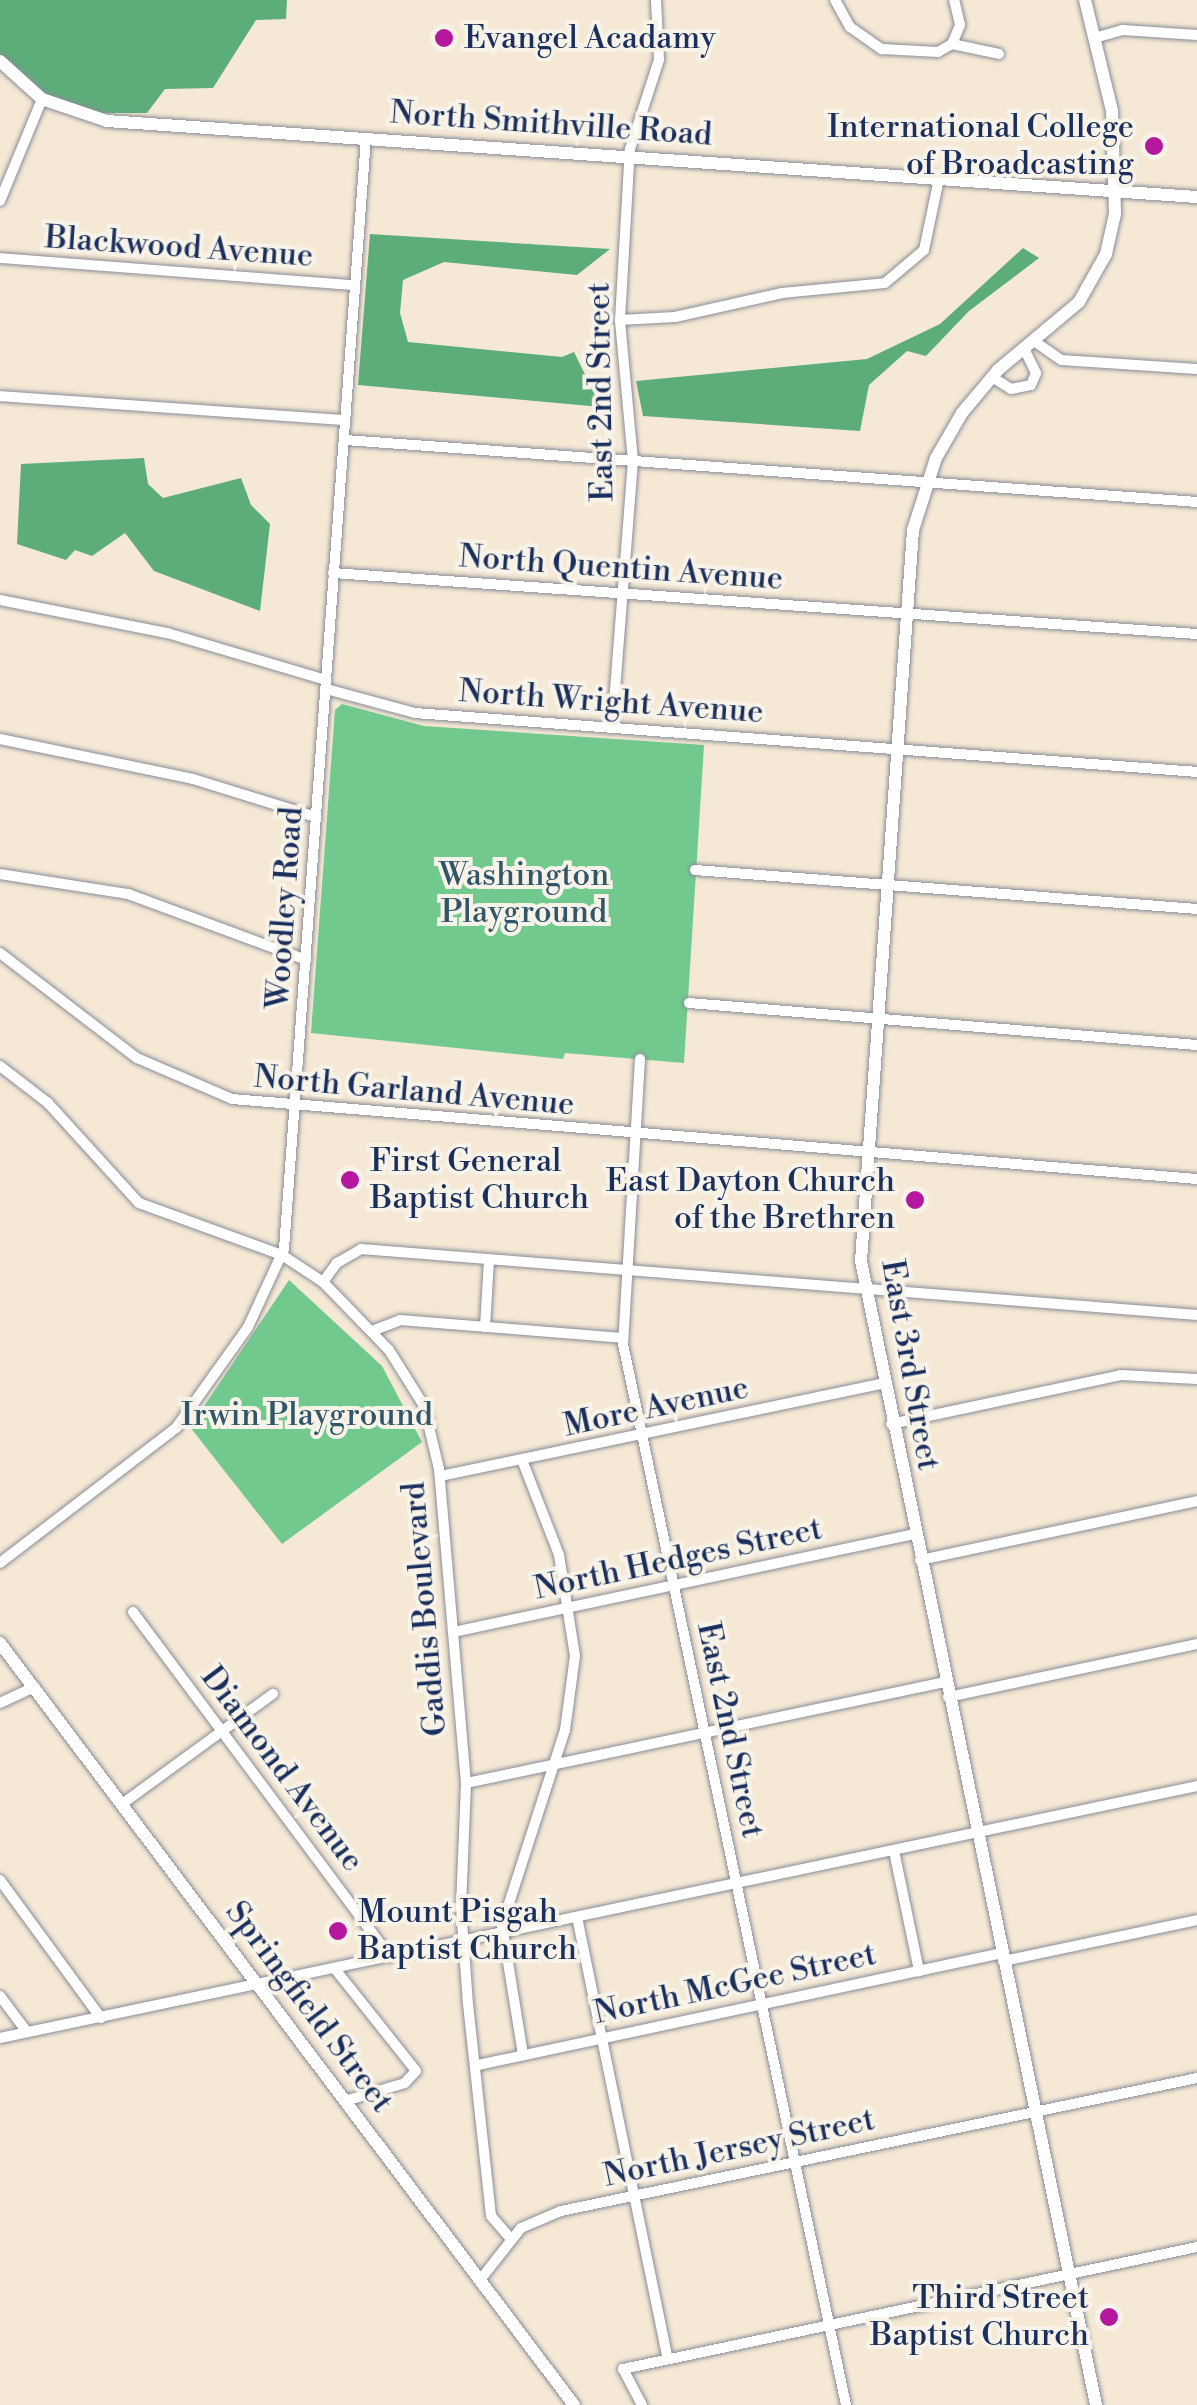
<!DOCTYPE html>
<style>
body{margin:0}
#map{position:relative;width:1197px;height:2405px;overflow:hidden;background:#f5e8d4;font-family:"Libre Bodoni",serif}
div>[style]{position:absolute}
.green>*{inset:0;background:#72c98e}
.forest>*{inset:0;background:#5dad79}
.roads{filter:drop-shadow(0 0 2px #888c99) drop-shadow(0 0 2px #888c99)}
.minor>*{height:10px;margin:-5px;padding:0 5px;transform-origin:5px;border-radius:5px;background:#fff}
.major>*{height:12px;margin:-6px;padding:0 6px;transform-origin:6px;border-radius:6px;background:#fff}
.dots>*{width:28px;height:28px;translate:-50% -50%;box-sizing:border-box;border:5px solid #f7f3e8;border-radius:50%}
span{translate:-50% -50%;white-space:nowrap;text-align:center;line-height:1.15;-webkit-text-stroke:8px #f7f3e8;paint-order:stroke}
.poi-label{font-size:32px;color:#1b2f5e}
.left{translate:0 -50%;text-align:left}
.right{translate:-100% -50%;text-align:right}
.street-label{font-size:32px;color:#1b2f5e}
.park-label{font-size:32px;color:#31566a}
</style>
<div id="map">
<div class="green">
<div style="clip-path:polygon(342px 704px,424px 726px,704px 745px,684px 1063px,565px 1053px,563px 1059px,311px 1033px,335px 710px)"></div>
<div style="clip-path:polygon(289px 1280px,382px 1366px,422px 1442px,282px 1544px,190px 1427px)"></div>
</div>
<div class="forest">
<div style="clip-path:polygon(0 0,287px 0,286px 19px,256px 20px,213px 88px,165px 89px,147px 113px,72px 113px,27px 88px,0 60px)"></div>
<div style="clip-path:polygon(370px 234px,610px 249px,577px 275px,444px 262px,403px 280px,400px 313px,408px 342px,562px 357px,574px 352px,601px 407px,358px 385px)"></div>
<div style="clip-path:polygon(1023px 248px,1039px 258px,969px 311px,926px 356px,907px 351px,869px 385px,860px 431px,643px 416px,636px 381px,867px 359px,940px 324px)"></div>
<div style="clip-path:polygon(144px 458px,148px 484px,163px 498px,241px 478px,251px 505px,270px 524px,260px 611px,154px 571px,125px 533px,92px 556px,75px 550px,66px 560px,17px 544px,21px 464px)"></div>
</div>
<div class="roads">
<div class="minor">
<div style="left:835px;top:0;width:31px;rotate:61deg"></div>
<div style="left:850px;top:27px;width:39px;rotate:35deg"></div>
<div style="left:882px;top:49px;width:56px;rotate:3.1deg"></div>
<div style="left:938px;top:52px;width:16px;rotate:-30deg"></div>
<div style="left:1098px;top:37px;width:26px;rotate:-16deg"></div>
<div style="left:1123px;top:30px;width:74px;rotate:3.9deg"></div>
<div style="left:952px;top:44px;width:48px;rotate:12deg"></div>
<div style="left:952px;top:44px;width:21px;rotate:-67deg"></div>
<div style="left:960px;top:25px;width:26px;rotate:-103deg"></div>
<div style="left:0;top:201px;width:110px;rotate:-67.6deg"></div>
<div style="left:0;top:258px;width:355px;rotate:4.4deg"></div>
<div style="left:620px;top:320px;width:55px;rotate:-3.1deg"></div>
<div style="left:675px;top:317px;width:110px;rotate:-12.6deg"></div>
<div style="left:782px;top:293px;width:103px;rotate:-5.5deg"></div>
<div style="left:885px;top:283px;width:51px;rotate:-40.2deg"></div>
<div style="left:924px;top:250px;width:73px;rotate:-78.1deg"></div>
<div style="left:1034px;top:341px;width:33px;rotate:35deg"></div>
<div style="left:1061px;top:360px;width:136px;rotate:3.8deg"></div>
<div style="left:992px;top:377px;width:22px;rotate:32deg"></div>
<div style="left:1011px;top:389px;width:20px;rotate:-11deg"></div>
<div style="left:1031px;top:385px;width:13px;rotate:-67deg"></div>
<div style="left:1036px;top:373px;width:28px;rotate:-116deg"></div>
<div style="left:0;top:396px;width:346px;rotate:4deg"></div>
<div style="left:345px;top:440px;width:854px;rotate:4.16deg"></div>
<div style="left:333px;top:573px;width:866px;rotate:4.04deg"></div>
<div style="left:0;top:600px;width:170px;rotate:11.2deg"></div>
<div style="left:167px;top:633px;width:166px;rotate:16.5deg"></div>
<div style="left:326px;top:689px;width:92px;rotate:15.1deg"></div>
<div style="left:415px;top:713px;width:784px;rotate:4.31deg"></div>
<div style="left:612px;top:728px;width:268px;rotate:-85.5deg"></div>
<div style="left:633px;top:461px;width:142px;rotate:-95.3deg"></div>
<div style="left:620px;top:320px;width:171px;rotate:-86.7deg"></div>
<div style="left:630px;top:149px;width:94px;rotate:-72deg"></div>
<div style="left:659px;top:60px;width:60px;rotate:-92.9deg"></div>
<div style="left:0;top:739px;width:197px;rotate:11.7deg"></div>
<div style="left:193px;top:779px;width:129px;rotate:17.2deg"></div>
<div style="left:695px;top:870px;width:504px;rotate:4.44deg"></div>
<div style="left:0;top:874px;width:130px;rotate:8.9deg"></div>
<div style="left:128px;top:894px;width:190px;rotate:20.3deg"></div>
<div style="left:0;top:953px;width:173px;rotate:37.5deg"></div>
<div style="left:137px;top:1058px;width:103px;rotate:23.3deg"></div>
<div style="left:232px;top:1099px;width:968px;rotate:4.74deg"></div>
<div style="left:689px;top:1003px;width:510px;rotate:4.73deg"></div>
<div style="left:640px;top:1059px;width:286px;rotate:93.4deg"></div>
<div style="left:623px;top:1344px;width:1084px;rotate:78.13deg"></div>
<div style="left:0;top:1066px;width:61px;rotate:37.6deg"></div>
<div style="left:48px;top:1103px;width:135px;rotate:47.7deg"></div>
<div style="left:139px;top:1203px;width:152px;rotate:20deg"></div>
<div style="left:282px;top:1255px;width:49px;rotate:33.4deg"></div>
<div style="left:323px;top:1282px;width:95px;rotate:45.9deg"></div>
<div style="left:389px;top:1350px;width:66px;rotate:58deg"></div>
<div style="left:424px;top:1406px;width:65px;rotate:76.6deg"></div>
<div style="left:439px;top:1469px;width:315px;rotate:85.1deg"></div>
<div style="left:466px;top:1783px;width:124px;rotate:92.3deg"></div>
<div style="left:461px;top:1907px;width:97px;rotate:85.9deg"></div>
<div style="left:468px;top:2004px;width:213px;rotate:83.8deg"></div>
<div style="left:491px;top:2216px;width:29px;rotate:49deg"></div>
<div style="left:323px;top:1282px;width:24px;rotate:-54deg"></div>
<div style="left:337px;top:1263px;width:28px;rotate:-30deg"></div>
<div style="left:361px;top:1249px;width:839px;rotate:4.51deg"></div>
<div style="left:485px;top:1327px;width:68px;rotate:-86.6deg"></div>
<div style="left:372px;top:1331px;width:30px;rotate:-21deg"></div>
<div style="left:400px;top:1320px;width:223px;rotate:4.6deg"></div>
<div style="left:891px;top:1424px;width:235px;rotate:-12deg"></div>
<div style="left:1121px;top:1375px;width:76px;rotate:3deg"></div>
<div style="left:522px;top:1460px;width:102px;rotate:68.7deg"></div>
<div style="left:559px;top:1555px;width:102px;rotate:81deg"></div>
<div style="left:575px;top:1656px;width:75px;rotate:97.7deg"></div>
<div style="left:565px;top:1730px;width:205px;rotate:107.9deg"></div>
<div style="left:502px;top:1925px;width:132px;rotate:80.8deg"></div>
<div style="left:440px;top:1476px;width:451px;rotate:-11.8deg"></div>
<div style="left:920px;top:1560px;width:283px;rotate:-12deg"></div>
<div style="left:0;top:1563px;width:222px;rotate:-37.5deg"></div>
<div style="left:176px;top:1428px;width:124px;rotate:-54.5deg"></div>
<div style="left:248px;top:1327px;width:86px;rotate:-65.2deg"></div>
<div style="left:284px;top:1249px;width:1113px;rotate:-85.78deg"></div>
<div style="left:133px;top:1612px;width:430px;rotate:53.3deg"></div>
<div style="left:453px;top:1632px;width:471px;rotate:-12deg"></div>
<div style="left:948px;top:1697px;width:255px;rotate:-12deg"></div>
<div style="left:0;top:1703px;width:38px;rotate:-25deg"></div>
<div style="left:466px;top:1783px;width:490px;rotate:-11.9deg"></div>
<div style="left:122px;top:1804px;width:187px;rotate:-36.1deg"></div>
<div style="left:894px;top:1851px;width:123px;rotate:78.2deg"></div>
<div style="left:0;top:1880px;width:171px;rotate:53.8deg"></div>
<div style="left:577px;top:1917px;width:451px;rotate:78.4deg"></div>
<div style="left:1003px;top:1961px;width:198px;rotate:-11.9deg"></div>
<div style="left:335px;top:1969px;width:130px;rotate:51.5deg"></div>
<div style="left:416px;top:2071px;width:16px;rotate:133deg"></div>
<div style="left:405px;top:2083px;width:63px;rotate:163.3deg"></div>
<div style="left:0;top:1996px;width:45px;rotate:53.1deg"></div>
<div style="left:0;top:2038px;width:1223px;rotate:-11.89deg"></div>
<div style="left:478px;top:2065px;width:536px;rotate:-12.06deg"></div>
<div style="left:480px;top:2280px;width:66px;rotate:-51.7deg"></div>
<div style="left:521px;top:2228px;width:43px;rotate:-23deg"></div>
<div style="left:561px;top:2211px;width:650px;rotate:-11.81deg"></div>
<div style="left:642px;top:2405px;width:41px;rotate:-117.8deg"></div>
<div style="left:623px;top:2369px;width:587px;rotate:-12deg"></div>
</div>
<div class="major">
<div style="left:1085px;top:0;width:114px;rotate:76.3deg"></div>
<div style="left:1112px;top:111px;width:103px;rotate:88.3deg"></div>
<div style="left:1115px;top:214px;width:41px;rotate:102.7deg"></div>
<div style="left:1106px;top:254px;width:55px;rotate:119.4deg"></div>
<div style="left:1079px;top:302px;width:106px;rotate:140deg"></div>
<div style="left:998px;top:370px;width:56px;rotate:129.9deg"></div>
<div style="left:962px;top:413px;width:52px;rotate:120deg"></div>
<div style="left:936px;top:458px;width:76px;rotate:107.7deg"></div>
<div style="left:913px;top:530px;width:733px;rotate:94.07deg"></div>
<div style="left:861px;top:1261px;width:1168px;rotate:78.39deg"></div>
<div style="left:0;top:61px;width:57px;rotate:42.1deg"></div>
<div style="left:42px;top:99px;width:69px;rotate:18.7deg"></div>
<div style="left:107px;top:121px;width:1093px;rotate:3.99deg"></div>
<div style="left:0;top:1643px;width:954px;rotate:53.01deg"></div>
</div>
</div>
<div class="dots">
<div style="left:444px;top:38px;background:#b5179e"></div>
<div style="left:1154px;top:146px;background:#b5179e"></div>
<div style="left:350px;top:1180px;background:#b5179e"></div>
<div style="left:915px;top:1200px;background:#b5179e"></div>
<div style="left:338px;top:1931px;background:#b5179e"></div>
<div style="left:1109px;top:2317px;background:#b5179e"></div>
</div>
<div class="poi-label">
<span class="left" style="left:464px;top:38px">Evangel Acadamy</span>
<span class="right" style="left:1134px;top:146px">International College<br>of Broadcasting</span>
<span class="left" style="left:370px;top:1180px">First General<br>Baptist Church</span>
<span class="right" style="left:895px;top:1200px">East Dayton Church<br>of the Brethren</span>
<span class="left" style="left:358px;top:1931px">Mount Pisgah<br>Baptist Church</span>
<span class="right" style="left:1089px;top:2317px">Third Street<br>Baptist Church</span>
</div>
<div class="street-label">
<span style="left:551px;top:124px;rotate:4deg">North Smithville Road</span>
<span style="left:179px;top:247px;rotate:4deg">Blackwood Avenue</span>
<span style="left:601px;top:392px;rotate:-91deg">East 2nd Street</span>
<span style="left:621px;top:568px;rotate:4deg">North Quentin Avenue</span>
<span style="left:611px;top:702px;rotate:4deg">North Wright Avenue</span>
<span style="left:285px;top:908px;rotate:-86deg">Woodley Road</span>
<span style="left:414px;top:1091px;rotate:5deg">North Garland Avenue</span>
<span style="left:910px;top:1365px;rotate:80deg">East 3rd Street</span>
<span style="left:656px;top:1407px;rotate:-12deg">More Avenue</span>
<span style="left:678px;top:1559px;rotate:-12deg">North Hedges Street</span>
<span style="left:425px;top:1609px;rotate:-95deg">Gaddis Boulevard</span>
<span style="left:730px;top:1730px;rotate:78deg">East 2nd Street</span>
<span style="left:282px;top:1769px;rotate:53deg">Diamond Avenue</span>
<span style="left:735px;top:1984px;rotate:-12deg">North McGee Street</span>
<span style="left:309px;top:2007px;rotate:53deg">Springfield Street</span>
<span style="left:739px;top:2148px;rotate:-12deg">North Jersey Street</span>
</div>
<div class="park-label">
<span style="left:524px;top:894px">Washington<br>Playground</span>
<span style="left:307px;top:1415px">Irwin Playground</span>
</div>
</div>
